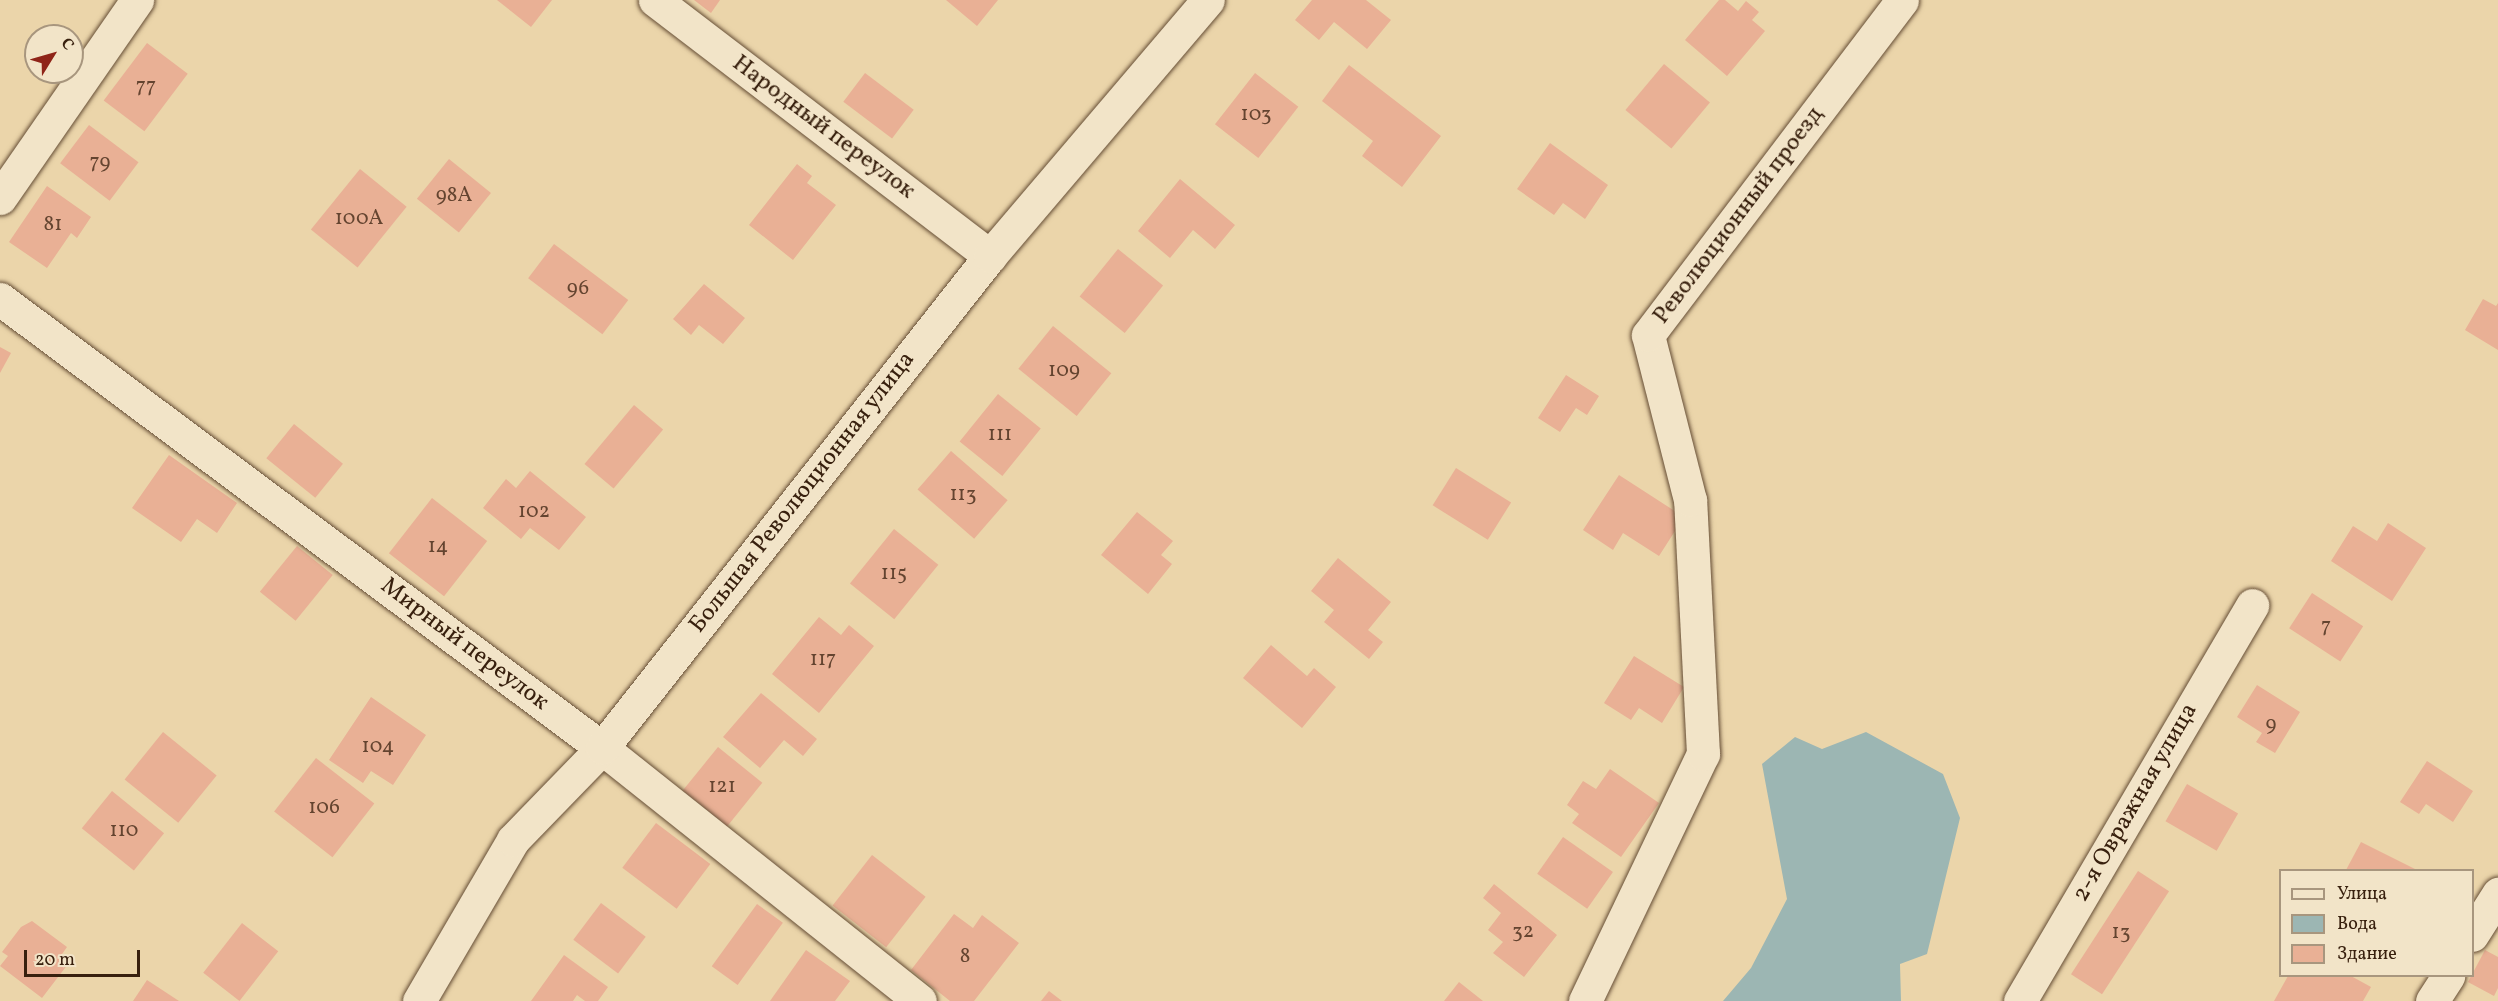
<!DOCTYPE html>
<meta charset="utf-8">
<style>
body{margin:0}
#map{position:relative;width:2498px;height:1001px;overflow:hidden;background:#ebd5aa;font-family:Vollkorn,serif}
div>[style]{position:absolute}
.water>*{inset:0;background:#9cb6b3}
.building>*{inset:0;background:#e9b095;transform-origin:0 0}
.roads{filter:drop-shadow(0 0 2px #654d35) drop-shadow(0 0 2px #654d35)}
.street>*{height:33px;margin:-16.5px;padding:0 16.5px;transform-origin:16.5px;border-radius:16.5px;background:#f2e4c8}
.secondary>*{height:33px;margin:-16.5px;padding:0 16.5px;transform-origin:16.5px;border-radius:16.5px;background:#f2e4c8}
span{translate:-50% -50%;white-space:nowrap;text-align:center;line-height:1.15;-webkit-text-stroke:4.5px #f2e4c8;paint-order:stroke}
.number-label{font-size:21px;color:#644430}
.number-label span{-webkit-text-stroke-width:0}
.street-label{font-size:24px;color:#38200e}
.legend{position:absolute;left:2279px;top:869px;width:195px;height:108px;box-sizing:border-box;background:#f2e4c8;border:2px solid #a8967e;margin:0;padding:8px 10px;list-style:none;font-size:18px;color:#38200e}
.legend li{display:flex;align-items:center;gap:12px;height:30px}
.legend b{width:30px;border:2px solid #a8967e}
.north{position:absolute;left:24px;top:24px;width:60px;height:60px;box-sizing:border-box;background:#f2e4c8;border:2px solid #a8967e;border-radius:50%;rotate:53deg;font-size:16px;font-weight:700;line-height:24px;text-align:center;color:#38200e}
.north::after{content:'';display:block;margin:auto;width:21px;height:27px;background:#8f2418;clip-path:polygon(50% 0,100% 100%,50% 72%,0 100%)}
.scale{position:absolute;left:24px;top:950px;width:116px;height:27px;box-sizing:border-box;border:3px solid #38200e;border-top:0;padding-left:8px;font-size:18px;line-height:21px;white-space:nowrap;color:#38200e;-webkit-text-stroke:4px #f2e4c8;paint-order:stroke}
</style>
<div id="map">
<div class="water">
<div style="clip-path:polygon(1866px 732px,1943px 774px,1960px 818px,1927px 954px,1900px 964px,1901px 1001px,1723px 1001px,1751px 968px,1787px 899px,1762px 764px,1795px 737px,1822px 749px)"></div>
</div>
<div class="building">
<div style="clip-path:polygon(497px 0,552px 0,531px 27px)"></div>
<div style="clip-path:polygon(694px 0,720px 0,711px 13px)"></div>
<div style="clip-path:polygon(946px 0,998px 0,977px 26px)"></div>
<div style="clip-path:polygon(1312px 0,1366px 0,1391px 20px,1367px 49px,1334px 22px,1319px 40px,1295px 20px)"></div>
<div style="clip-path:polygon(1719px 0,1725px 0,1738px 11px,1746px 1px,1759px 12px,1752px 20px,1765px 31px,1727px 76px,1685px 40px)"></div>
<div style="left:147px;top:43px;width:51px;height:72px;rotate:37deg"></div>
<div style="left:1664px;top:64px;width:60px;height:60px;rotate:40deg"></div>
<div style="clip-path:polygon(1349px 65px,1441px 136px,1402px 187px,1362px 156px,1373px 141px,1322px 101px)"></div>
<div style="left:865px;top:73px;width:61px;height:36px;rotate:37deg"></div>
<div style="left:1255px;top:73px;width:55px;height:65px;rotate:38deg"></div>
<div style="left:89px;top:125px;width:62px;height:48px;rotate:37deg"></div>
<div style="clip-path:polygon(1550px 143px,1608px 185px,1585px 219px,1563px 203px,1554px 215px,1517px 189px)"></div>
<div style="left:449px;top:159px;width:54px;height:51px;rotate:39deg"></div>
<div style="clip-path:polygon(797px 164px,812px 176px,807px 183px,836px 205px,793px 260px,749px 225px)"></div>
<div style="left:360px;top:169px;width:60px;height:78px;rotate:39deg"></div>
<div style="clip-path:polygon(1180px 179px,1235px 225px,1215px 249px,1193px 230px,1170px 258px,1138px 231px)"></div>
<div style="clip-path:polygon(47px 186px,91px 217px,77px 238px,71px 233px,47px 268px,9px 242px)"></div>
<div style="left:554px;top:244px;width:93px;height:43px;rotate:37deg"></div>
<div style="left:1118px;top:249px;width:58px;height:61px;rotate:39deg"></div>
<div style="clip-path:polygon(704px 284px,745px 318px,723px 344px,699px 325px,691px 335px,673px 319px)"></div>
<div style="clip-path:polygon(2483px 299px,2496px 306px,2498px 303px,2498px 350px,2465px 330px)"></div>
<div style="left:1053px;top:326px;width:75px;height:55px;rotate:39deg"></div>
<div style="clip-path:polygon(0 347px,11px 353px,0 373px)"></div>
<div style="clip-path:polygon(1566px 375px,1599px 396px,1587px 415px,1576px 408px,1560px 432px,1538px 418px)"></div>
<div style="left:998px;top:394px;width:55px;height:61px;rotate:39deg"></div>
<div style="left:634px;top:405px;width:38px;height:77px;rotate:40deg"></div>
<div style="left:294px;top:424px;width:63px;height:44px;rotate:39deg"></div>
<div style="left:951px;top:451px;width:75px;height:51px;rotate:41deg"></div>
<div style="clip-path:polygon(169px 455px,237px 503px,217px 533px,197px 519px,181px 542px,132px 508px)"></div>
<div style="left:1456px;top:468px;width:65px;height:44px;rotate:32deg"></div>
<div style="clip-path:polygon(530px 471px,586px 517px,559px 550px,530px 528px,521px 539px,483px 508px,506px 479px,516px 488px)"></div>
<div style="clip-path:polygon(1619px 475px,1684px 517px,1659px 556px,1623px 533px,1613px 550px,1583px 530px)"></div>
<div style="left:432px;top:498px;width:70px;height:70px;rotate:38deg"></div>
<div style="clip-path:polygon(1137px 512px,1173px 541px,1161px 555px,1172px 564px,1148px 594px,1101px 555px)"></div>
<div style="clip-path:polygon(2388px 523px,2426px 548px,2392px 601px,2331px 561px,2353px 526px,2377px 541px)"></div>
<div style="left:894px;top:529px;width:57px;height:70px;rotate:39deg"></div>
<div style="left:297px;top:546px;width:46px;height:59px;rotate:39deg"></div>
<div style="clip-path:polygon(1338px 558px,1391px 602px,1368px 630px,1383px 642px,1369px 659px,1324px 622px,1334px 610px,1311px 591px)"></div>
<div style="left:2312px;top:593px;width:61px;height:42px;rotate:33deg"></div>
<div style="clip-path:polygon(819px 617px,841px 635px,849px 625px,874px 646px,819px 713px,772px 674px)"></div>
<div style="clip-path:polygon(1271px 645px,1307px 676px,1314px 668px,1336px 687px,1302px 728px,1243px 678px)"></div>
<div style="clip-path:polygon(1634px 656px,1684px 687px,1662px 723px,1639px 708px,1631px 720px,1604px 703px)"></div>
<div style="clip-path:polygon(2257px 685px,2300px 712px,2275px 753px,2256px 742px,2262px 733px,2237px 717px)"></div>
<div style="clip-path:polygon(761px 693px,817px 739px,803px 756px,784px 740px,760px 768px,723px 737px)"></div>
<div style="clip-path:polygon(371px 697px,426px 735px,393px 785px,371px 771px,363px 783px,329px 760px)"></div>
<div style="left:163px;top:732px;width:69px;height:61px;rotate:39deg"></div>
<div style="left:718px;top:747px;width:57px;height:56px;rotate:39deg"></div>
<div style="left:316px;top:758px;width:74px;height:68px;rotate:38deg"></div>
<div style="clip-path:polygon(2427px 761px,2473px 791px,2453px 822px,2426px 804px,2419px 814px,2400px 802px)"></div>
<div style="clip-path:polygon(1610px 769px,1659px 803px,1621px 857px,1572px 823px,1579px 814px,1567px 805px,1583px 781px,1596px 789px)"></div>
<div style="left:2187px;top:784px;width:59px;height:43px;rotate:30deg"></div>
<div style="left:112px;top:791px;width:67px;height:48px;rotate:39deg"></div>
<div style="left:656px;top:823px;width:68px;height:56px;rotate:37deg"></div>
<div style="left:1563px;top:837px;width:61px;height:45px;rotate:35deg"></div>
<div style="clip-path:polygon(2361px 842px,2417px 870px,2346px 870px)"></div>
<div style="left:872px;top:855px;width:68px;height:64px;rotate:38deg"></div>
<div style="left:2138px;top:871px;width:37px;height:123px;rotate:33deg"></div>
<div style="clip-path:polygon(1494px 884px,1557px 935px,1524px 977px,1493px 953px,1503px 942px,1488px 930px,1501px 913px,1483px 898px)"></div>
<div style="left:601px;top:903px;width:56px;height:46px;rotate:37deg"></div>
<div style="left:757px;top:904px;width:32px;height:77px;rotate:36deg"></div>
<div style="clip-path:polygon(954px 914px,973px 928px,982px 915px,1019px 943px,974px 1001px,950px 1001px,911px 970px)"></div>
<div style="clip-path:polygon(32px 921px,67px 947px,60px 957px,68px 964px,42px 998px,0 966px,8px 956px,2px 952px,21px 927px)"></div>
<div style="left:242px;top:923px;width:46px;height:63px;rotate:38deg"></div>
<div style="clip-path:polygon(806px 950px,850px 981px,835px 1001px,770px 1001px)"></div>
<div style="clip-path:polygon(2485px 950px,2498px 957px,2498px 988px,2494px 996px,2468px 982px)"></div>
<div style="clip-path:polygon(564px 955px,608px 987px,598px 1001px,585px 1001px,577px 995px,573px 1001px,531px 1001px)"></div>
<div style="clip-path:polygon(2288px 976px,2351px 976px,2371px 987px,2363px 1001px,2274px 1001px)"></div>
<div style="clip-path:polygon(147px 980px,179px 1001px,133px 1001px)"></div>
<div style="clip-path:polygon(1459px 982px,1483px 1001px,1444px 1001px)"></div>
<div style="clip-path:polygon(1049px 991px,1062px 1001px,1041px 1001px)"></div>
</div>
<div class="roads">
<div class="street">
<div style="left:655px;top:0;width:422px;rotate:37.4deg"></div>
<div style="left:0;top:198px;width:241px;rotate:-55.3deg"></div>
<div style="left:0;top:299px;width:751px;rotate:36.72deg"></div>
<div style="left:602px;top:748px;width:406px;rotate:38.5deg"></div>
<div style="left:2472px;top:935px;width:49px;rotate:-57.6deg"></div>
<div style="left:1585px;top:1001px;width:274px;rotate:-64.5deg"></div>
<div style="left:1703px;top:754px;width:254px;rotate:-92.9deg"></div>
<div style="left:1690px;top:500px;width:170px;rotate:-104.3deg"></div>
<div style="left:1648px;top:335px;width:420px;rotate:-52.8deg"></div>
<div style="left:2020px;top:1001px;width:459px;rotate:-59.6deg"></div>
<div style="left:2432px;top:1001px;width:30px;rotate:-57deg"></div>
</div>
<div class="secondary">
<div style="left:419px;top:1001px;width:186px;rotate:-59.7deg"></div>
<div style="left:513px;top:840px;width:128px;rotate:-45.9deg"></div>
<div style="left:602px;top:748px;width:627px;rotate:-51.74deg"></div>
<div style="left:990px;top:256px;width:336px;rotate:-49.6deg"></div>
</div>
</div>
<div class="number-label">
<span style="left:146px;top:87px">77</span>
<span style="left:1256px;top:115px">103</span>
<span style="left:100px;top:163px">79</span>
<span style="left:454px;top:196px">98А</span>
<span style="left:359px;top:219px">100А</span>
<span style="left:53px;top:225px">81</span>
<span style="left:578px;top:289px">96</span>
<span style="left:1064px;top:371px">109</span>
<span style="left:1000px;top:435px">111</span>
<span style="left:963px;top:495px">113</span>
<span style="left:534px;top:512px">102</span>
<span style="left:438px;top:547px">14</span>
<span style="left:894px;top:574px">115</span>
<span style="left:2326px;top:627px">7</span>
<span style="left:823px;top:660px">117</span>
<span style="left:2271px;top:725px">9</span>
<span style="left:378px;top:747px">104</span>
<span style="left:722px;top:787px">121</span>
<span style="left:324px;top:808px">106</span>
<span style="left:124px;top:831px">110</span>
<span style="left:1523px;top:932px">32</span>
<span style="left:2121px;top:933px">13</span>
<span style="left:965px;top:957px">8</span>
</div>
<div class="street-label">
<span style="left:823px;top:128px;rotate:37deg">Народный переулок</span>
<span style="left:1739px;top:216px;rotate:-53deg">Революционный проезд</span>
<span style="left:803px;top:493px;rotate:-52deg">Большая Революционная улица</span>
<span style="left:464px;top:645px;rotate:37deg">Мирный переулок</span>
<span style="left:2136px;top:803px;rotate:-60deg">2-я Овражная улица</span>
</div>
<ul class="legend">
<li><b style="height:8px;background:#f2e4c8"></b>Улица</li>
<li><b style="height:16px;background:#9cb6b3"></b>Вода</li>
<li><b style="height:16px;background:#e9b095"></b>Здание</li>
</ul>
<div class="north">С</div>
<div class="scale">20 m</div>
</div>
